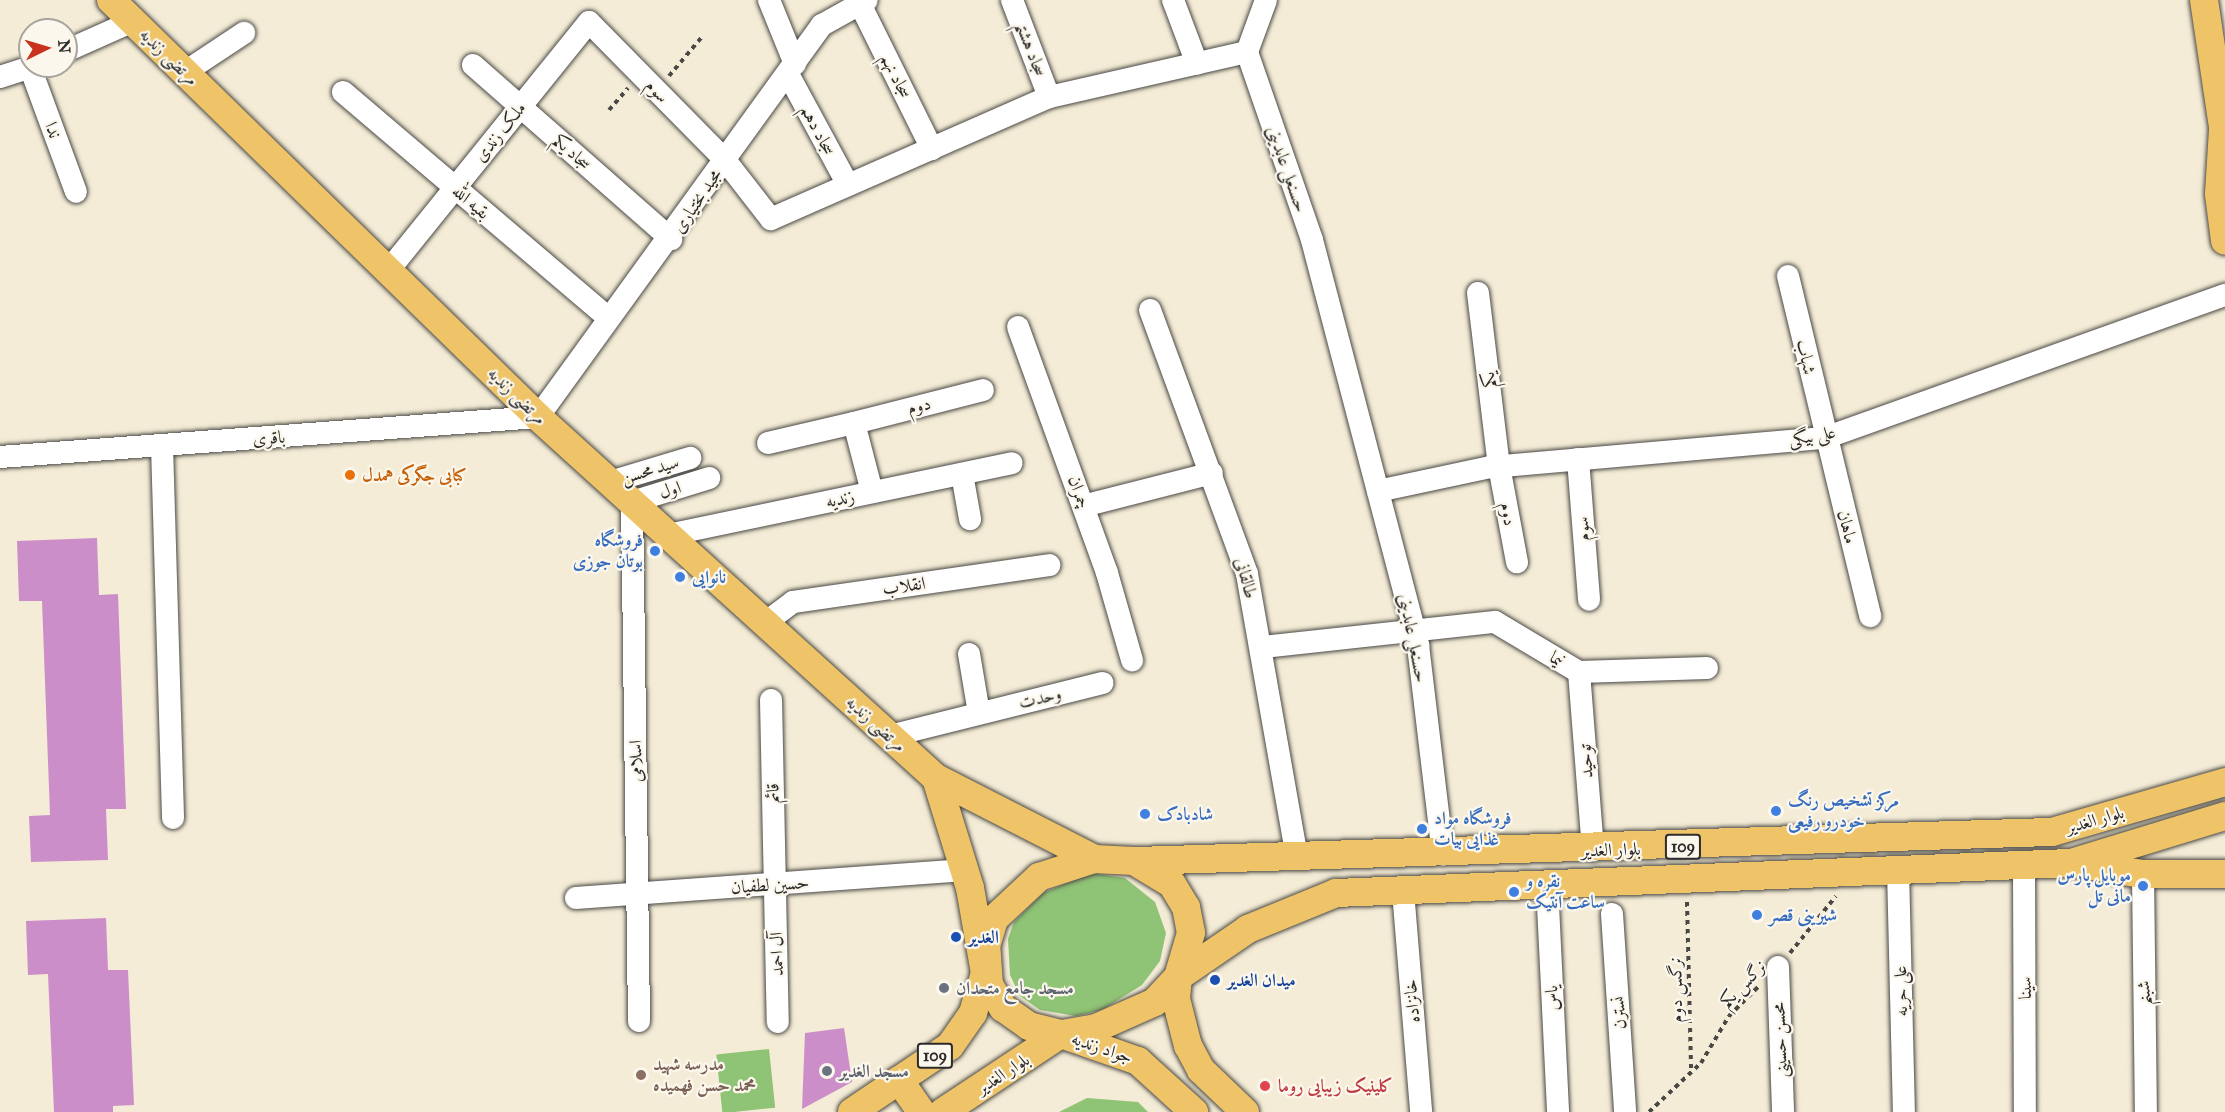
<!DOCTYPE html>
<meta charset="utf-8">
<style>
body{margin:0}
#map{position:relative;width:2225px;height:1112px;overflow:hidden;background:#f4ecd6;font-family:"IM FELL Great Primer",Amiri,serif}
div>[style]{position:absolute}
.green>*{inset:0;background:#8fc375;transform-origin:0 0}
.building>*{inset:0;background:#cc8ec9}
.path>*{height:4px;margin-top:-2px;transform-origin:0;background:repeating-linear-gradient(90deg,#494845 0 4.5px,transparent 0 9px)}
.roads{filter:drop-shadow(0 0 2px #494845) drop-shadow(0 0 2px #494845)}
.minor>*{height:22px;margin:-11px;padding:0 11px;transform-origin:11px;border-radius:11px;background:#fff}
.major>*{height:28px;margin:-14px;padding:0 14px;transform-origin:14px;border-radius:14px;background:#efc469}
.dots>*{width:16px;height:16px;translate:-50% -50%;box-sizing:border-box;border:3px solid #fbf7ec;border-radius:50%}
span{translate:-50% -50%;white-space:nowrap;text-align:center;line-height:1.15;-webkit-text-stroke:4.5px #fbf7ec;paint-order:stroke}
.shield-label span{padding:2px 4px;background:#fbf7ec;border:2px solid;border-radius:4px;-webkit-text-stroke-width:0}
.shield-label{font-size:16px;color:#2b2b2b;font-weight:700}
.street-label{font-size:18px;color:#2b2b2b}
.food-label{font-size:18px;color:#c56008;font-weight:700}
.left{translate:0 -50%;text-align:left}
.shop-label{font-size:18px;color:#366cbe;font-weight:700}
.right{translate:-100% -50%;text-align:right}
.transit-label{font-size:18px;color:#164399;font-weight:700}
.worship-label{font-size:18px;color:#5b616d;font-weight:700}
.education-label{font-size:18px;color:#785e54;font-weight:700}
.health-label{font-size:18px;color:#be3a42;font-weight:700}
.north{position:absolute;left:18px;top:18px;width:60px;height:60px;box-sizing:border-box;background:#fbf7ec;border:2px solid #a8a59f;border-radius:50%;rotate:85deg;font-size:16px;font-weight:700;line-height:24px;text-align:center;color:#2b2b2b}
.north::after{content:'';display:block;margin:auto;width:21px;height:27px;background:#c8321e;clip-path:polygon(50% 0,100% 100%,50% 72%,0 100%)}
</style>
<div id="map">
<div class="green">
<div style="clip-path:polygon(1091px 873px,1125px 878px,1155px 902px,1166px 933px,1160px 961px,1142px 985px,1102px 1010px,1076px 1016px,1040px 1010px,1020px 996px,1010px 975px,1008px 939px,1014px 922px,1043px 893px)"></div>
<div style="left:769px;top:1049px;width:59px;height:53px;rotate:84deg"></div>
<div style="clip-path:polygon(1087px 1098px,1138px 1102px,1148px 1112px,1059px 1112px)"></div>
</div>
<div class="building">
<div style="clip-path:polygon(97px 538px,99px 595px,118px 594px,126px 809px,106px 809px,108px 860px,31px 862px,29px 816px,50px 815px,42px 601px,19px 601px,17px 541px)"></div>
<div style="clip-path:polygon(106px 918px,108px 970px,128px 970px,134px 1105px,113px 1106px,113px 1112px,54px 1112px,48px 974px,28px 975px,26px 921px)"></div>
<div style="clip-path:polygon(844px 1028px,852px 1082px,802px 1109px,805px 1033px)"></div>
</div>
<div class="path">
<div style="left:669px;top:76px;width:50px;rotate:-49.9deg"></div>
<div style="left:609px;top:110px;width:29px;rotate:-49deg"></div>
<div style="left:1687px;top:902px;width:169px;rotate:88.6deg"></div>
<div style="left:1790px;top:953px;width:73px;rotate:-51.1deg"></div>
<div style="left:1649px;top:1112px;width:71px;rotate:-43.3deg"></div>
<div style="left:1701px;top:1063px;width:55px;rotate:-59.2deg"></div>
<div style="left:1729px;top:1016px;width:41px;rotate:-45deg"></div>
</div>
<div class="roads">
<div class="minor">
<div style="left:769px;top:0;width:69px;rotate:67.9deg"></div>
<div style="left:1012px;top:0;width:104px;rotate:69.1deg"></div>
<div style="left:1173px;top:0;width:68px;rotate:69.4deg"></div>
<div style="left:860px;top:4px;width:162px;rotate:63.6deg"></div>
<div style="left:66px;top:51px;width:73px;rotate:-24.1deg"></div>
<div style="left:1247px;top:52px;width:199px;rotate:70.9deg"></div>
<div style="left:1312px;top:240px;width:419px;rotate:75.3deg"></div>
<div style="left:1418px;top:645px;width:211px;rotate:83.2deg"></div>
<div style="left:1247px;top:52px;width:55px;rotate:-69.9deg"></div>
<div style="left:473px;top:65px;width:264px;rotate:41.3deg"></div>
<div style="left:30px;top:67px;width:133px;rotate:69.8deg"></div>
<div style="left:185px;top:72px;width:71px;rotate:-33.5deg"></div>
<div style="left:788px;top:74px;width:126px;rotate:61.6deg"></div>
<div style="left:0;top:77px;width:35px;rotate:-18deg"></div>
<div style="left:343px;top:92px;width:338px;rotate:40.4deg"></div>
<div style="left:388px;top:271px;width:320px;rotate:-51.1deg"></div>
<div style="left:589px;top:22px;width:194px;rotate:45.4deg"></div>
<div style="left:725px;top:160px;width:75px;rotate:52.1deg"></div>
<div style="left:771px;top:219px;width:304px;rotate:-23.7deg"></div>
<div style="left:1049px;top:97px;width:203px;rotate:-12.8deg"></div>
<div style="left:1788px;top:276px;width:350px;rotate:76.4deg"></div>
<div style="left:1478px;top:293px;width:174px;rotate:83.1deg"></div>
<div style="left:1499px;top:466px;width:98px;rotate:79.4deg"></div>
<div style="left:1150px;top:310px;width:281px;rotate:69.8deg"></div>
<div style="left:1247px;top:574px;width:287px;rotate:80deg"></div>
<div style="left:1018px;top:327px;width:262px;rotate:70.1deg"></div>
<div style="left:1107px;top:573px;width:91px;rotate:74deg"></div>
<div style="left:768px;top:443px;width:88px;rotate:-13.1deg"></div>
<div style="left:162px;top:446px;width:372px;rotate:88.3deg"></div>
<div style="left:0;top:457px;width:539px;rotate:-4.25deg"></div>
<div style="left:538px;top:417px;width:484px;rotate:-54.1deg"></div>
<div style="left:822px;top:25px;width:51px;rotate:-29.1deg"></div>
<div style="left:1578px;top:459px;width:141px;rotate:85.5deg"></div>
<div style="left:962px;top:474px;width:46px;rotate:79.9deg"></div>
<div style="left:610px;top:482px;width:84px;rotate:-16.7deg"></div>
<div style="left:1378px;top:491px;width:116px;rotate:-12deg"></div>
<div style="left:1491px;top:467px;width:335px;rotate:-5deg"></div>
<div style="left:1825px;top:438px;width:425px;rotate:-19.7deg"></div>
<div style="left:872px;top:492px;width:71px;rotate:-104.6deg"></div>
<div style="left:854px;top:423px;width:133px;rotate:-14.3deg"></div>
<div style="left:1083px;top:506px;width:133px;rotate:-14.3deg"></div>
<div style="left:668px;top:535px;width:351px;rotate:-11.8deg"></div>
<div style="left:765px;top:623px;width:35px;rotate:-37deg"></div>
<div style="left:793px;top:602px;width:259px;rotate:-8.2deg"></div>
<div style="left:1263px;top:647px;width:233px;rotate:-6.2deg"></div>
<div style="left:1495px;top:622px;width:98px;rotate:30.8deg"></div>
<div style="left:1579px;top:672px;width:128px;rotate:-1.8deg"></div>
<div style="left:969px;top:654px;width:60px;rotate:80.4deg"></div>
<div style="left:1579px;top:672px;width:179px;rotate:85.5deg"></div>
<div style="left:771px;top:700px;width:322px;rotate:88.8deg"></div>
<div style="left:890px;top:736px;width:219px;rotate:-14deg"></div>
<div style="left:2024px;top:865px;width:247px;rotate:89.8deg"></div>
<div style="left:1898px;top:870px;width:242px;rotate:88.6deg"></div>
<div style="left:2143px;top:874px;width:238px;rotate:89.3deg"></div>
<div style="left:1547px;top:885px;width:227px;rotate:87.2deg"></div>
<div style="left:1403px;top:891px;width:222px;rotate:85.3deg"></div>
<div style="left:576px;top:898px;width:390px;rotate:-4.1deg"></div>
<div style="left:1612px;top:914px;width:198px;rotate:86.2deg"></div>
<div style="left:1778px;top:967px;width:145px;rotate:88deg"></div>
<div style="left:639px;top:1021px;width:519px;rotate:-90.77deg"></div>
<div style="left:632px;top:502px;width:81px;rotate:-17.3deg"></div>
</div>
<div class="major">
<div style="left:111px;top:0;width:597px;rotate:44.32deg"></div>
<div style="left:538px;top:417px;width:537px;rotate:42.21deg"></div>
<div style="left:936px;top:778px;width:178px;rotate:27.1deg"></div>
<div style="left:1094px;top:859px;width:40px;rotate:2.9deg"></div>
<div style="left:1134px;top:861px;width:44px;rotate:31.2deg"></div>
<div style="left:1172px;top:884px;width:27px;rotate:59deg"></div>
<div style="left:1186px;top:907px;width:26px;rotate:79deg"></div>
<div style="left:1191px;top:933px;width:46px;rotate:106.5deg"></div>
<div style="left:1178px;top:977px;width:34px;rotate:133deg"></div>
<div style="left:1155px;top:1002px;width:64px;rotate:156.2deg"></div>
<div style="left:1096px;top:1028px;width:36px;rotate:170deg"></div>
<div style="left:1061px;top:1034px;width:33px;rotate:-166deg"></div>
<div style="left:1029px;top:1026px;width:32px;rotate:-145deg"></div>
<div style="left:1003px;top:1008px;width:27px;rotate:-121deg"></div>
<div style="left:989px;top:985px;width:39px;rotate:-94deg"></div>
<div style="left:986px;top:946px;width:28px;rotate:-73deg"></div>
<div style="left:994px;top:919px;width:62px;rotate:-43deg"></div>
<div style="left:1039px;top:877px;width:58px;rotate:-18.1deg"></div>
<div style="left:2204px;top:0;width:142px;rotate:81.5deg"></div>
<div style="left:2223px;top:130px;width:64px;rotate:93.6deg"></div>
<div style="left:2219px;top:194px;width:47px;rotate:82.7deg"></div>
<div style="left:1137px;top:861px;width:915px;rotate:-1.82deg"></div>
<div style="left:2052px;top:832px;width:180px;rotate:-16.1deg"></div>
<div style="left:2079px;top:864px;width:65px;rotate:8.9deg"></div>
<div style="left:2143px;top:874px;width:82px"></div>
<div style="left:899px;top:1080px;width:39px;rotate:55deg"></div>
<div style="left:852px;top:1112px;width:118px;rotate:-34deg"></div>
<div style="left:950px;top:1046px;width:40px;rotate:-55.1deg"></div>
<div style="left:973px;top:1013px;width:42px;rotate:-73.3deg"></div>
<div style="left:985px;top:973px;width:86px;rotate:-100deg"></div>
<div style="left:970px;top:888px;width:115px;rotate:-107.2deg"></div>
<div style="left:943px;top:1112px;width:141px;rotate:-33.5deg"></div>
<div style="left:1061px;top:1034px;width:82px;rotate:19.3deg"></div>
<div style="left:1138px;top:1061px;width:76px;rotate:42.3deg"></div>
<div style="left:1245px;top:1112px;width:61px;rotate:-136.3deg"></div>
<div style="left:1201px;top:1070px;width:27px;rotate:-118deg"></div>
<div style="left:1188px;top:1046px;width:49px;rotate:-104.3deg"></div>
<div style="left:1176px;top:999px;width:22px;rotate:-85deg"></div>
<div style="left:1178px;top:977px;width:85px;rotate:-34.4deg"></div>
<div style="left:1248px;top:929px;width:95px;rotate:-22.2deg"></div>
<div style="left:1336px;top:893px;width:736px;rotate:-2.34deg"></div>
<div style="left:2071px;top:863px;width:161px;rotate:-17deg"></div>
</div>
</div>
<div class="dots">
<div style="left:350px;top:475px;background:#e8710a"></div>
<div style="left:655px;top:551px;background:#3f7fe0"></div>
<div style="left:680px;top:577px;background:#3f7fe0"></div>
<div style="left:1776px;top:811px;background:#3f7fe0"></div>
<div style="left:1145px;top:814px;background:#3f7fe0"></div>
<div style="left:1422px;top:829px;background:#3f7fe0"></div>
<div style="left:2143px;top:886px;background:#3f7fe0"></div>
<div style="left:1514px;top:892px;background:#3f7fe0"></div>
<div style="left:1757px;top:915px;background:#3f7fe0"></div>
<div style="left:956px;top:937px;background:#1a4fb4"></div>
<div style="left:1215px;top:980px;background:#1a4fb4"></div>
<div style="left:944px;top:988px;background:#6b7280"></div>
<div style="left:827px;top:1071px;background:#6b7280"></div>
<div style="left:641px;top:1075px;background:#8d6e63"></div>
<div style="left:1265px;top:1086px;background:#e0444e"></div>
</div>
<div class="shield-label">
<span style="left:1683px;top:847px">109</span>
<span style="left:935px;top:1056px">109</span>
</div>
<div class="street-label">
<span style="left:1031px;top:49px;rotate:69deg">سجاد هشتم</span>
<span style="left:169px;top:57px;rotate:44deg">مرتضی زندیه</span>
<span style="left:896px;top:76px;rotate:63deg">سجاد نهم</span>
<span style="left:657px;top:91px;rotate:46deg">سوم</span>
<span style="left:53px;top:130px;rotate:70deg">ندا</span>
<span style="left:818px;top:130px;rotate:62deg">سجاد دهم</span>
<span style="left:500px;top:132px;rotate:-51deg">ملک زندی</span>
<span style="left:572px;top:152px;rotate:41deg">سجاد یکم</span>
<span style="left:1287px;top:169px;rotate:71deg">حسنعلی عابدینی</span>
<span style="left:697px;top:201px;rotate:-56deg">مجید بختیاری</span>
<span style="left:471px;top:202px;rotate:40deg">بقیه الله</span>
<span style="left:1806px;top:357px;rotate:77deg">شهاب</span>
<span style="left:1489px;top:380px;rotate:-97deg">یکم</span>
<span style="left:517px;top:396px;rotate:44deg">مرتضی زندیه</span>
<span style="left:919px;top:406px;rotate:-14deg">دوم</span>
<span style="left:1812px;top:436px;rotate:-10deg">علی بیگی</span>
<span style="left:269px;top:438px;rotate:-4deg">باقری</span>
<span style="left:650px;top:470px;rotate:-17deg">سید محسن</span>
<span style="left:670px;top:490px;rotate:-17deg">اول</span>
<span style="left:1079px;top:492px;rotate:71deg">چمران</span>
<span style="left:840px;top:499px;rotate:-12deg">زندیه</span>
<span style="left:1508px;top:514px;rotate:79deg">دوم</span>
<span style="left:1847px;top:527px;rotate:76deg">ماهان</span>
<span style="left:1583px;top:529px;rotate:-94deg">سوم</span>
<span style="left:1246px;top:578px;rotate:75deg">طالقانی</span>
<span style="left:904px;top:586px;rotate:-8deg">انقلاب</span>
<span style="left:1413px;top:638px;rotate:79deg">حسنعلی عابدینی</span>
<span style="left:1557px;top:659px;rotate:31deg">نیما</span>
<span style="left:1040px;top:698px;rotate:-14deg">وحدت</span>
<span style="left:876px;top:724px;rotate:42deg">مرتضی زندیه</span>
<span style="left:636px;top:761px;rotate:-91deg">اسلامی</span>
<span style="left:1586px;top:761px;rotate:-94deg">توحید</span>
<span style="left:773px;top:793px;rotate:-91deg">قائم</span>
<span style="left:2095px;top:820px;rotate:-16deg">بلوار الغدیر</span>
<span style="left:1611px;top:850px;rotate:-2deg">بلوار الغدیر</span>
<span style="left:770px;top:885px;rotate:-4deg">حسین لطفیان</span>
<span style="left:777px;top:954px;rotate:-91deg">آل احمد</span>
<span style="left:1743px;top:984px;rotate:-46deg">نرگس یکم</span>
<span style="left:2025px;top:988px;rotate:-90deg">سینا</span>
<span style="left:1676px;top:990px;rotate:-91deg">نرگس دوم</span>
<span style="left:1901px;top:991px;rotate:-91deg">علی حریه</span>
<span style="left:2144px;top:993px;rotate:-91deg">شبنم</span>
<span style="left:1552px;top:998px;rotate:-93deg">یاس</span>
<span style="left:1412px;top:1001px;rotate:-95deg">خانزاده</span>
<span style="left:1619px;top:1013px;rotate:-94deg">نسترن</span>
<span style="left:1780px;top:1040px;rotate:-92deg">محسن حسینی</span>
<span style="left:1102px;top:1048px;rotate:19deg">جواد زندیه</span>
<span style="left:1003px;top:1074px;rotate:-33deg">بلوار الغدیر</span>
</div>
<div class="food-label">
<span class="left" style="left:362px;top:475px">کبابی جگرکی همدل</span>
</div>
<div class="shop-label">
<span class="right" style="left:643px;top:551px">فروشگاه<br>بوتان جوزی</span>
<span class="left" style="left:692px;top:577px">نانوایی</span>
<span class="left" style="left:1788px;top:811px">مرکز تشخیص رنگ<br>خودرو رفیعی</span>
<span class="left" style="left:1157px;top:814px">شادبادک</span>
<span class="left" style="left:1434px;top:829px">فروشگاه مواد<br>غذایی بیات</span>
<span class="right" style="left:2131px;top:886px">موبایل پارس<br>مانی تل</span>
<span class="left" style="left:1526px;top:892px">نقره و<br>ساعت آنتیک</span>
<span class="left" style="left:1769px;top:915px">شیرینی قصر</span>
</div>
<div class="transit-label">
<span class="left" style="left:968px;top:937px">الغدیر</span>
<span class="left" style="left:1227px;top:980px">میدان الغدیر</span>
</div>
<div class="worship-label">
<span class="left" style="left:956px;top:988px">مسجد جامع متحدان</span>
<span class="left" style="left:839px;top:1071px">مسجد الغدیر</span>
</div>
<div class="education-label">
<span class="left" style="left:653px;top:1075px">مدرسه شهید<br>محمد حسن فهمیده</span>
</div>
<div class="health-label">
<span class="left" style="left:1278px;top:1086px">کلینیک زیبایی روما</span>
</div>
<div class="north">N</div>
</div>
